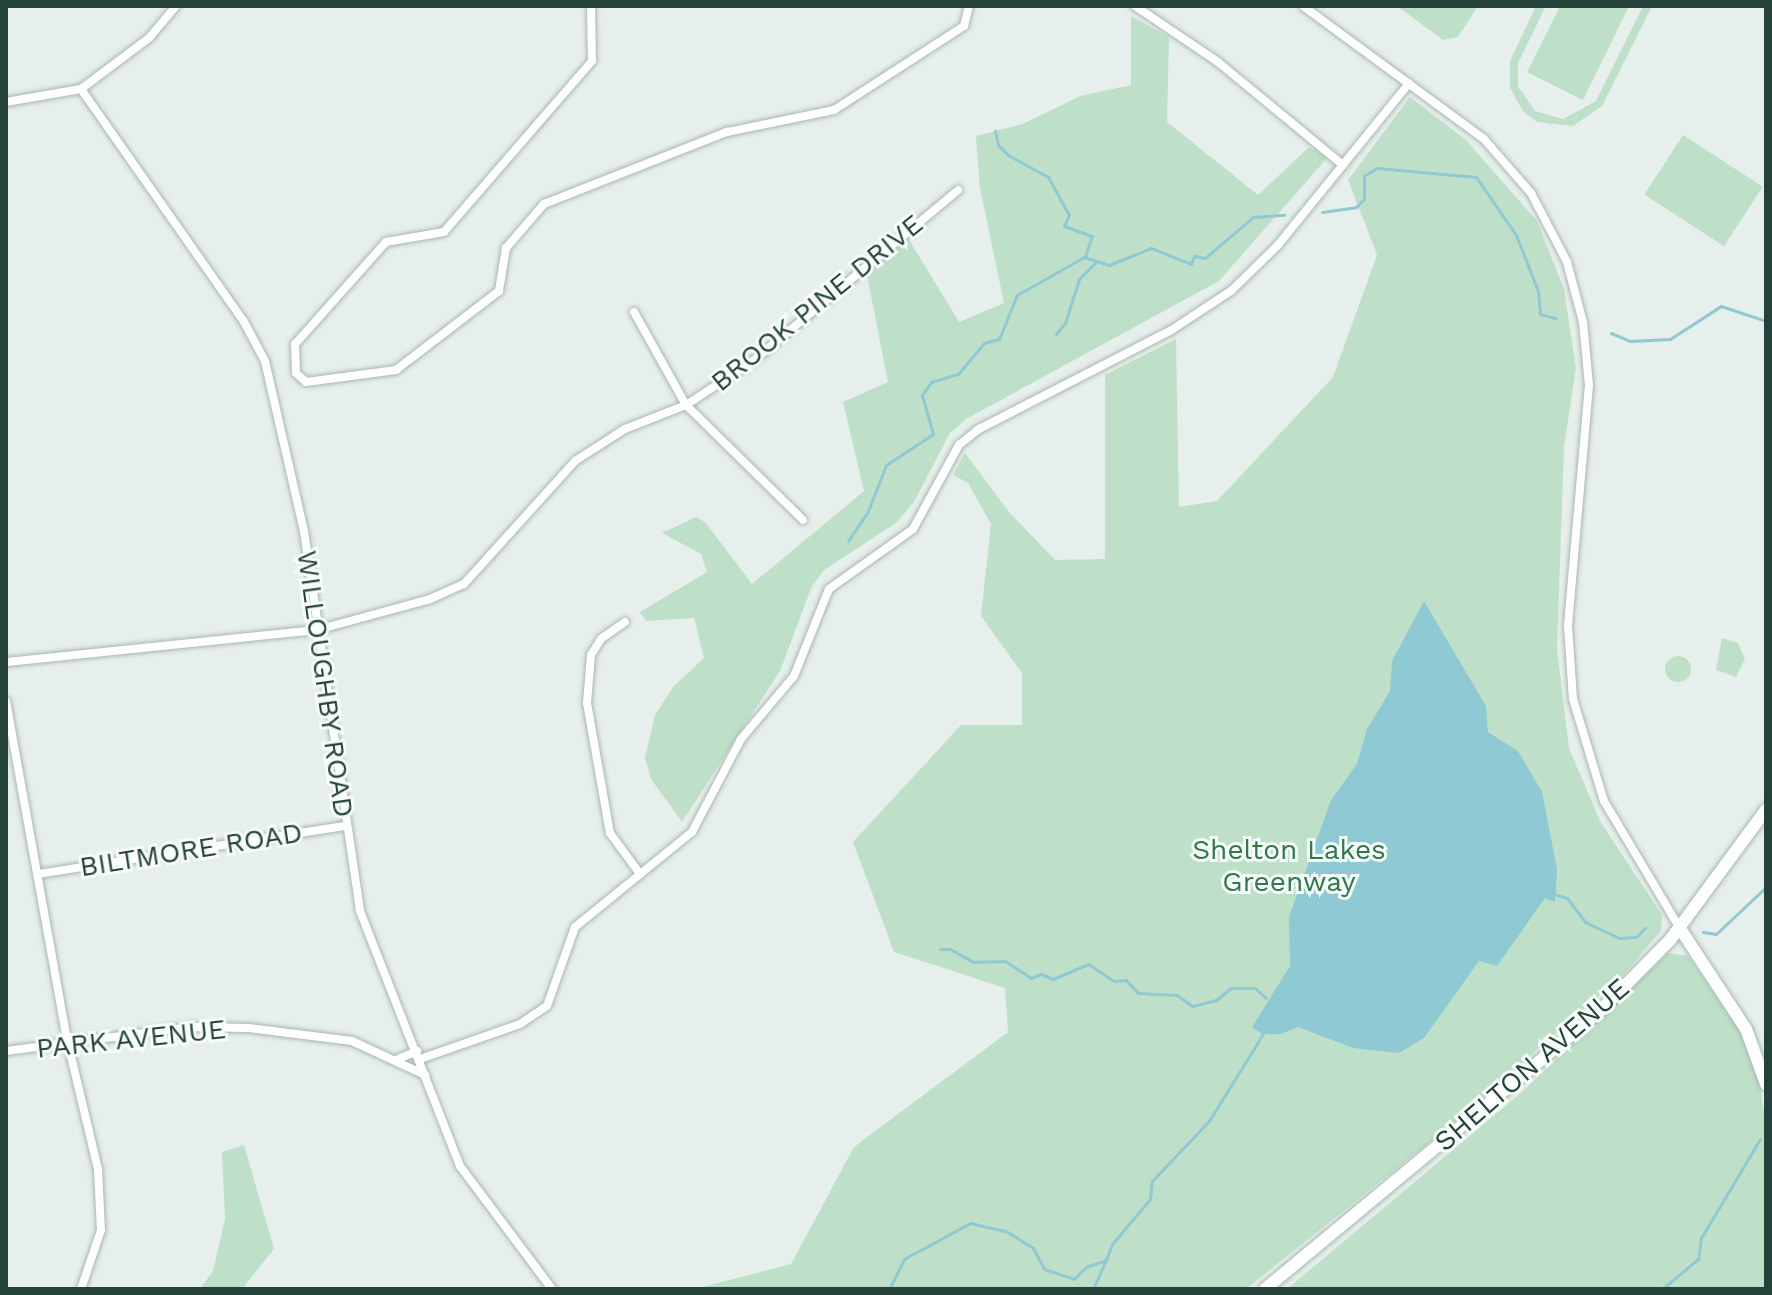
<!DOCTYPE html>
<style>
body{margin:0}
#map{position:relative;width:1772px;height:1295px;overflow:hidden;background:#e6efeb;font-family:"Work Sans",sans-serif}
div>[style]{position:absolute}
.green>*{inset:0;background:#bfe0c8;transform-origin:0 0}
.round{border-radius:50%}
.water>*{inset:0;background:#8ec9d4}
.stream>*{height:3px;margin:-1.5px;padding:0 1.5px;transform-origin:1.5px;border-radius:1.5px;background:#8ec9d4}
.roads{filter:drop-shadow(0 0 2px #a8b8b2) drop-shadow(0 0 2px #a8b8b2)}
.street>*{height:8px;margin:-4px;padding:0 4px;transform-origin:4px;border-radius:4px;background:#fff}
.secondary>*{height:12px;margin:-6px;padding:0 6px;transform-origin:6px;border-radius:6px;background:#fff}
span{translate:-50% -50%;white-space:nowrap;text-align:center;line-height:1.15;-webkit-text-stroke:6px #f7fbf9;paint-order:stroke}
.street-label{font-size:28px;color:#24423a}
.park-label{font-size:28px;color:#2d7a4b}
.frame{position:absolute;inset:0;border:8px solid #24423a;pointer-events:none}
</style>
<div id="map">
<div class="green">
<div style="clip-path:polygon(1397px 6px,1478px 6px,1458px 37px,1443px 40px)"></div>
<div style="clip-path:polygon(1536px 6px,1546px 6px,1518px 63px,1518px 86px,1535px 111px,1563px 119px,1596px 101px,1643px 6px,1652px 6px,1602px 106px,1573px 126px,1537px 122px,1523px 111px,1510px 88px,1510px 61px)"></div>
<div style="clip-path:polygon(1560px 6px,1629px 6px,1583px 100px,1527px 72px)"></div>
<div style="clip-path:polygon(1131px 16px,1169px 37px,1167px 122px,1258px 195px,1309px 147px,1328px 157px,1219px 281px,966px 419px,950px 433px,914px 502px,896px 523px,824px 570px,812px 586px,780px 671px,682px 822px,651px 779px,645px 758px,655px 715px,673px 687px,704px 658px,694px 618px,646px 621px,640px 612px,707px 572px,701px 554px,662px 533px,696px 517px,705px 522px,752px 584px,864px 491px,843px 402px,888px 382px,867px 275px,908px 238px,959px 322px,1004px 303px,980px 188px,976px 136px,1023px 124px,1080px 96px,1131px 85px)"></div>
<div style="clip-path:polygon(1410px 97px,1466px 140px,1537px 221px,1564px 289px,1576px 368px,1564px 447px,1557px 649px,1569px 748px,1600px 821px,1662px 915px,1661px 931px,1624px 974px,1447px 1128px,1246px 1289px,695px 1289px,791px 1264px,854px 1147px,1008px 1032px,1005px 988px,894px 952px,853px 842px,961px 725px,1022px 725px,1022px 673px,981px 616px,991px 524px,968px 483px,953px 475px,965px 453px,1009px 512px,1055px 560px,1105px 559px,1105px 375px,1176px 339px,1179px 507px,1217px 501px,1333px 377px,1377px 255px,1348px 180px)"></div>
<div style="left:1683px;top:135px;width:95px;height:71px;rotate:33deg"></div>
<div style="clip-path:polygon(1722px 638px,1738px 643px,1745px 659px,1736px 677px,1716px 670px)"></div>
<div class="round" style="left:1665px;top:656px;width:26px;height:26px"></div>
<div style="clip-path:polygon(1668px 953px,1688px 956px,1739px 1029px,1758px 1071px,1766px 1126px,1766px 1289px,1287px 1289px,1522px 1092px)"></div>
<div style="clip-path:polygon(244px 1145px,274px 1249px,242px 1289px,200px 1289px,213px 1271px,225px 1219px,222px 1152px)"></div>
</div>
<div class="water">
<div style="clip-path:polygon(1424px 601px,1486px 706px,1488px 732px,1518px 751px,1542px 792px,1557px 869px,1555px 902px,1545px 898px,1497px 966px,1479px 961px,1424px 1038px,1399px 1053px,1353px 1048px,1298px 1027px,1281px 1034px,1262px 1034px,1252px 1027px,1290px 966px,1289px 917px,1331px 800px,1357px 764px,1367px 729px,1390px 691px,1392px 661px)"></div>
</div>
<div class="stream">
<div style="left:995px;top:131px;width:14px;rotate:78deg"></div>
<div style="left:998px;top:145px;width:14px;rotate:45deg"></div>
<div style="left:1008px;top:155px;width:46px;rotate:28.8deg"></div>
<div style="left:1048px;top:177px;width:43px;rotate:61.1deg"></div>
<div style="left:1069px;top:215px;width:12px;rotate:114deg"></div>
<div style="left:1064px;top:226px;width:30px;rotate:20deg"></div>
<div style="left:1092px;top:236px;width:21px;rotate:109deg"></div>
<div style="left:1322px;top:212px;width:34px;rotate:-8deg"></div>
<div style="left:1356px;top:207px;width:11px;rotate:-45deg"></div>
<div style="left:1364px;top:199px;width:23px;rotate:-90deg"></div>
<div style="left:1364px;top:176px;width:15px;rotate:-32deg"></div>
<div style="left:1377px;top:168px;width:99px;rotate:5.2deg"></div>
<div style="left:1476px;top:177px;width:70px;rotate:55.4deg"></div>
<div style="left:1516px;top:235px;width:60px;rotate:68.6deg"></div>
<div style="left:1538px;top:291px;width:23px;rotate:85deg"></div>
<div style="left:1540px;top:314px;width:16px;rotate:15deg"></div>
<div style="left:1611px;top:333px;width:21px;rotate:23deg"></div>
<div style="left:1630px;top:341px;width:40px;rotate:-2.9deg"></div>
<div style="left:1670px;top:339px;width:61px;rotate:-32.9deg"></div>
<div style="left:1721px;top:306px;width:47px;rotate:18.4deg"></div>
<div style="left:1056px;top:334px;width:14px;rotate:-51deg"></div>
<div style="left:1065px;top:323px;width:46px;rotate:-72.3deg"></div>
<div style="left:1079px;top:279px;width:24px;rotate:-45deg"></div>
<div style="left:848px;top:541px;width:36px;rotate:-56deg"></div>
<div style="left:868px;top:511px;width:49px;rotate:-68.6deg"></div>
<div style="left:886px;top:465px;width:56px;rotate:-33.4deg"></div>
<div style="left:933px;top:434px;width:41px;rotate:-105.8deg"></div>
<div style="left:922px;top:395px;width:16px;rotate:-55deg"></div>
<div style="left:931px;top:382px;width:28px;rotate:-17deg"></div>
<div style="left:958px;top:374px;width:40px;rotate:-50deg"></div>
<div style="left:984px;top:343px;width:16px;rotate:-15deg"></div>
<div style="left:999px;top:339px;width:48px;rotate:-67.8deg"></div>
<div style="left:1017px;top:295px;width:77px;rotate:-29.6deg"></div>
<div style="left:1084px;top:257px;width:26px;rotate:18deg"></div>
<div style="left:1109px;top:265px;width:45px;rotate:-22deg"></div>
<div style="left:1151px;top:248px;width:43px;rotate:21.8deg"></div>
<div style="left:1191px;top:264px;width:9px;rotate:-69deg"></div>
<div style="left:1194px;top:256px;width:11px;rotate:10deg"></div>
<div style="left:1205px;top:258px;width:63px;rotate:-40.5deg"></div>
<div style="left:1253px;top:217px;width:31px;rotate:-4deg"></div>
<div style="left:1553px;top:894px;width:15px;rotate:16deg"></div>
<div style="left:1567px;top:898px;width:30px;rotate:53deg"></div>
<div style="left:1585px;top:922px;width:38px;rotate:25deg"></div>
<div style="left:1619px;top:938px;width:17px;rotate:-3deg"></div>
<div style="left:1636px;top:937px;width:13px;rotate:-45deg"></div>
<div style="left:1703px;top:932px;width:13px;rotate:9deg"></div>
<div style="left:1716px;top:934px;width:69px;rotate:-43.2deg"></div>
<div style="left:940px;top:949px;width:10px"></div>
<div style="left:950px;top:949px;width:26px;rotate:29deg"></div>
<div style="left:973px;top:962px;width:32px;rotate:-2deg"></div>
<div style="left:1005px;top:961px;width:31px;rotate:33deg"></div>
<div style="left:1031px;top:978px;width:11px;rotate:-22deg"></div>
<div style="left:1041px;top:974px;width:13px;rotate:23deg"></div>
<div style="left:1053px;top:979px;width:38px;rotate:-23deg"></div>
<div style="left:1088px;top:964px;width:31px;rotate:33deg"></div>
<div style="left:1114px;top:981px;width:12px;rotate:-5deg"></div>
<div style="left:1126px;top:980px;width:18px;rotate:47deg"></div>
<div style="left:1138px;top:993px;width:39px;rotate:3deg"></div>
<div style="left:1177px;top:995px;width:19px;rotate:36deg"></div>
<div style="left:1192px;top:1006px;width:25px;rotate:-14deg"></div>
<div style="left:1216px;top:1000px;width:19px;rotate:-39deg"></div>
<div style="left:1231px;top:988px;width:24px"></div>
<div style="left:1255px;top:988px;width:15px;rotate:42deg"></div>
<div style="left:889px;top:1289px;width:34px;rotate:-63deg"></div>
<div style="left:904px;top:1259px;width:75px;rotate:-28.6deg"></div>
<div style="left:970px;top:1223px;width:37px;rotate:13deg"></div>
<div style="left:1006px;top:1231px;width:32px;rotate:32deg"></div>
<div style="left:1033px;top:1248px;width:24px;rotate:62deg"></div>
<div style="left:1044px;top:1269px;width:32px;rotate:18deg"></div>
<div style="left:1074px;top:1279px;width:17px;rotate:-45deg"></div>
<div style="left:1086px;top:1267px;width:21px;rotate:-19deg"></div>
<div style="left:1106px;top:1260px;width:17px;rotate:-69deg"></div>
<div style="left:1112px;top:1244px;width:59px;rotate:-49.8deg"></div>
<div style="left:1150px;top:1199px;width:18px;rotate:-84deg"></div>
<div style="left:1152px;top:1181px;width:83px;rotate:-46.5deg"></div>
<div style="left:1209px;top:1121px;width:102px;rotate:-58.2deg"></div>
<div style="left:1093px;top:1289px;width:32px;rotate:-66deg"></div>
<div style="left:1662px;top:1289px;width:47px;rotate:-39.8deg"></div>
<div style="left:1698px;top:1259px;width:21px;rotate:-82deg"></div>
<div style="left:1701px;top:1238px;width:115px;rotate:-59.2deg"></div>
</div>
<div class="roads">
<div class="street">
<div style="left:591px;top:6px;width:55px;rotate:89deg"></div>
<div style="left:592px;top:61px;width:226px;rotate:130.9deg"></div>
<div style="left:444px;top:232px;width:59px;rotate:170.2deg"></div>
<div style="left:386px;top:242px;width:137px;rotate:131.7deg"></div>
<div style="left:295px;top:344px;width:29px;rotate:88deg"></div>
<div style="left:296px;top:373px;width:13px;rotate:42deg"></div>
<div style="left:306px;top:382px;width:91px;rotate:-7.6deg"></div>
<div style="left:396px;top:370px;width:16px;rotate:-38deg"></div>
<div style="left:409px;top:360px;width:113px;rotate:-37.5deg"></div>
<div style="left:499px;top:291px;width:44px;rotate:-80.8deg"></div>
<div style="left:506px;top:248px;width:58px;rotate:-49.2deg"></div>
<div style="left:544px;top:204px;width:197px;rotate:-21.5deg"></div>
<div style="left:727px;top:132px;width:109px;rotate:-11.6deg"></div>
<div style="left:834px;top:110px;width:155px;rotate:-32.9deg"></div>
<div style="left:964px;top:26px;width:21px;rotate:-76deg"></div>
<div style="left:1135px;top:6px;width:100px;rotate:34deg"></div>
<div style="left:1218px;top:62px;width:162px;rotate:39.5deg"></div>
<div style="left:1303px;top:6px;width:225px;rotate:36.3deg"></div>
<div style="left:1484px;top:139px;width:72px;rotate:49deg"></div>
<div style="left:1531px;top:193px;width:78px;rotate:62.4deg"></div>
<div style="left:1567px;top:262px;width:62px;rotate:75.1deg"></div>
<div style="left:1583px;top:322px;width:63px;rotate:84.6deg"></div>
<div style="left:1589px;top:385px;width:242px;rotate:95deg"></div>
<div style="left:1568px;top:626px;width:73px;rotate:86.1deg"></div>
<div style="left:1573px;top:699px;width:107px;rotate:73.1deg"></div>
<div style="left:1604px;top:801px;width:147px;rotate:59.2deg"></div>
<div style="left:81px;top:89px;width:282px;rotate:55deg"></div>
<div style="left:243px;top:320px;width:47px;rotate:61.8deg"></div>
<div style="left:265px;top:361px;width:174px;rotate:77.1deg"></div>
<div style="left:304px;top:531px;width:384px;rotate:81.6deg"></div>
<div style="left:360px;top:911px;width:274px;rotate:68.6deg"></div>
<div style="left:460px;top:1166px;width:154px;rotate:53.2deg"></div>
<div style="left:6px;top:102px;width:76px;rotate:-9.8deg"></div>
<div style="left:81px;top:89px;width:85px;rotate:-36.9deg"></div>
<div style="left:149px;top:38px;width:42px;rotate:-49.8deg"></div>
<div style="left:634px;top:312px;width:107px;rotate:60.8deg"></div>
<div style="left:686px;top:405px;width:164px;rotate:44.5deg"></div>
<div style="left:625px;top:622px;width:29px;rotate:145deg"></div>
<div style="left:601px;top:639px;width:19px;rotate:122deg"></div>
<div style="left:591px;top:655px;width:48px;rotate:94.8deg"></div>
<div style="left:587px;top:703px;width:132px;rotate:80deg"></div>
<div style="left:610px;top:833px;width:51px;rotate:53.8deg"></div>
<div style="left:6px;top:662px;width:313px;rotate:-5.9deg"></div>
<div style="left:317px;top:630px;width:117px;rotate:-15.3deg"></div>
<div style="left:430px;top:599px;width:37px;rotate:-24deg"></div>
<div style="left:464px;top:584px;width:166px;rotate:-47.9deg"></div>
<div style="left:575px;top:461px;width:59px;rotate:-32.6deg"></div>
<div style="left:625px;top:429px;width:66px;rotate:-21.5deg"></div>
<div style="left:686px;top:405px;width:80px;rotate:-33.3deg"></div>
<div style="left:753px;top:361px;width:267px;rotate:-39.8deg"></div>
<div style="left:6px;top:701px;width:339px;rotate:79.8deg"></div>
<div style="left:66px;top:1035px;width:138px;rotate:76.6deg"></div>
<div style="left:98px;top:1169px;width:61px;rotate:87.2deg"></div>
<div style="left:101px;top:1230px;width:62px;rotate:108.7deg"></div>
<div style="left:38px;top:874px;width:311px;rotate:-8.9deg"></div>
<div style="left:6px;top:1051px;width:188px;rotate:-7.4deg"></div>
<div style="left:192px;top:1027px;width:57px;rotate:1deg"></div>
<div style="left:249px;top:1028px;width:104px;rotate:7.2deg"></div>
<div style="left:352px;top:1041px;width:81px;rotate:25deg"></div>
<div style="left:420px;top:1059px;width:106px;rotate:-19.3deg"></div>
<div style="left:520px;top:1024px;width:32px;rotate:-34deg"></div>
<div style="left:547px;top:1006px;width:84px;rotate:-70.5deg"></div>
<div style="left:575px;top:927px;width:151px;rotate:-39.1deg"></div>
<div style="left:692px;top:832px;width:105px;rotate:-62.2deg"></div>
<div style="left:741px;top:739px;width:82px;rotate:-49.9deg"></div>
<div style="left:794px;top:676px;width:94px;rotate:-68.1deg"></div>
<div style="left:829px;top:589px;width:103px;rotate:-35.5deg"></div>
<div style="left:913px;top:529px;width:96px;rotate:-61.3deg"></div>
<div style="left:959px;top:445px;width:26px;rotate:-39deg"></div>
<div style="left:979px;top:429px;width:215px;rotate:-27.2deg"></div>
<div style="left:1170px;top:331px;width:73px;rotate:-33.3deg"></div>
<div style="left:1231px;top:291px;width:66px;rotate:-44.4deg"></div>
<div style="left:1278px;top:245px;width:208px;rotate:-51deg"></div>
<div style="left:396px;top:1060px;width:23px;rotate:-23deg"></div>
</div>
<div class="secondary">
<div style="left:1679px;top:927px;width:122px;rotate:56.7deg"></div>
<div style="left:1746px;top:1029px;width:59px;rotate:70deg"></div>
<div style="left:1265px;top:1289px;width:440px;rotate:-39.7deg"></div>
<div style="left:1603px;top:1008px;width:95px;rotate:-45.4deg"></div>
<div style="left:1670px;top:940px;width:162px;rotate:-53.6deg"></div>
</div>
</div>
<div class="street-label">
<span style="left:817px;top:303px;rotate:-39deg">BROOK PINE DRIVE</span>
<span style="left:325px;top:684px;rotate:82deg">WILLOUGHBY ROAD</span>
<span style="left:191px;top:850px;rotate:-9deg">BILTMORE ROAD</span>
<span style="left:131px;top:1039px;rotate:-6deg">PARK AVENUE</span>
<span style="left:1532px;top:1065px;rotate:-41deg">SHELTON AVENUE</span>
</div>
<div class="park-label">
<span style="left:1289px;top:866px">Shelton Lakes<br>Greenway</span>
</div>
<div class="frame"></div>
</div>
